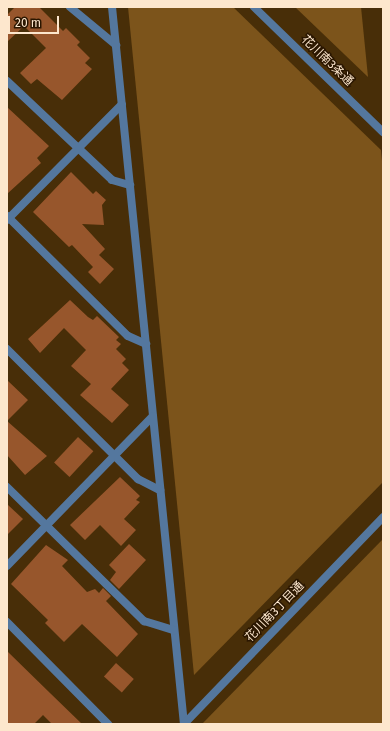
<!DOCTYPE html>
<meta charset="utf-8">
<style>
body{margin:0}
#map{position:relative;width:390px;height:731px;overflow:hidden;background:#482e08;font-family:"Fira Sans","Noto Sans JP",sans-serif}
div>[style]{position:absolute}
.green>*{inset:0;background:#7c541b}
.building>*{inset:0;background:#97562c;transform-origin:0 0}
.minor>*{height:8px;margin:-4px;padding:0 4px;transform-origin:4px;border-radius:4px;background:#54779e}
.tertiary>*{height:8px;margin:-4px;padding:0 4px;transform-origin:4px;border-radius:4px;background:#54779e}
span{translate:-50% -50%;white-space:nowrap;text-align:center;line-height:1.15;-webkit-text-stroke:3px #2a1600;paint-order:stroke}
.street-label{font-size:12px;color:#fde7cd}
.frame{position:absolute;inset:0;border:8px solid #fde7cd;pointer-events:none}
.scale{position:absolute;left:8px;top:16px;width:51px;height:18px;box-sizing:border-box;border:2px solid #fde7cd;border-top:0;padding-left:5px;font-size:12px;line-height:14px;white-space:nowrap;color:#fde7cd;-webkit-text-stroke:3px #2a1600;paint-order:stroke}
</style>
<div id="map">
<div class="green">
<div style="clip-path:polygon(128px 7px,233px 7px,381px 150px,383px 172px,383px 482px,194px 675px)"></div>
<div style="clip-path:polygon(296px 7px,361px 7px,368px 77px,295px 7px)"></div>
<div style="clip-path:polygon(383px 539px,383px 724px,202px 724px)"></div>
</div>
<div class="building">
<div style="clip-path:polygon(15px 7px,39px 7px,63px 31px,66px 28px,80px 42px,77px 45px,90px 58px,85px 63px,92px 69px,62px 100px,37px 79px,31px 84px,20px 73px,46px 48px,24px 26px,7px 42px,7px 15px)"></div>
<div style="clip-path:polygon(7px 107px,49px 146px,37px 158px,41px 163px,7px 194px)"></div>
<div style="clip-path:polygon(71px 172px,93px 194px,96px 191px,106px 200px,102px 205px,104px 225px,82px 224px,105px 249px,99px 255px,114px 269px,100px 284px,88px 272px,93px 267px,72px 245px,69px 247px,33px 212px)"></div>
<div style="clip-path:polygon(70px 300px,88px 317px,93px 320px,97px 316px,119px 337px,116px 340px,121px 344px,116px 349px,126px 359px,122px 363px,129px 370px,111px 389px,129px 405px,112px 423px,80px 395px,91px 384px,71px 366px,86px 350px,64px 328px,40px 353px,28px 339px)"></div>
<div style="clip-path:polygon(7px 380px,28px 400px,7px 421px,47px 456px,25px 475px,7px 455px)"></div>
<div style="left:78px;top:437px;width:21px;height:35px;rotate:43deg"></div>
<div style="clip-path:polygon(120px 477px,140px 496px,136px 500px,140px 502px,124px 519px,136px 530px,121px 546px,100px 525px,85px 540px,70px 525px)"></div>
<div style="clip-path:polygon(7px 504px,23px 519px,7px 535px)"></div>
<div style="clip-path:polygon(129px 544px,146px 560px,119px 589px,110px 580px,116px 572px,109px 565px)"></div>
<div style="clip-path:polygon(46px 545px,68px 560px,62px 566px,87px 592px,95px 589px,99px 593px,103px 588px,111px 596px,106px 601px,138px 634px,117px 657px,82px 624px,64px 642px,45px 623px,48px 620px,11px 584px)"></div>
<div style="clip-path:polygon(7px 651px,50px 693px,82px 724px,52px 724px,43px 715px,34px 724px,7px 724px)"></div>
<div style="left:116px;top:663px;width:24px;height:18px;rotate:42deg"></div>
</div>
<div class="minor">
<div style="left:70px;top:7px;width:60px;rotate:39.6deg"></div>
<div style="left:112px;top:7px;width:721px;rotate:84.27deg"></div>
<div style="left:7px;top:81px;width:144px;rotate:43.3deg"></div>
<div style="left:112px;top:180px;width:19px;rotate:16deg"></div>
<div style="left:7px;top:216px;width:170px;rotate:44.8deg"></div>
<div style="left:128px;top:336px;width:20px;rotate:24deg"></div>
<div style="left:7px;top:220px;width:163px;rotate:-45.2deg"></div>
<div style="left:7px;top:349px;width:185px;rotate:44.8deg"></div>
<div style="left:138px;top:479px;width:25px;rotate:27deg"></div>
<div style="left:7px;top:487px;width:192px;rotate:44.4deg"></div>
<div style="left:144px;top:621px;width:31px;rotate:17deg"></div>
<div style="left:7px;top:566px;width:209px;rotate:-45.8deg"></div>
<div style="left:7px;top:622px;width:144px;rotate:45.3deg"></div>
</div>
<div class="tertiary">
<div style="left:254px;top:7px;width:180px;rotate:44.1deg"></div>
<div style="left:184px;top:724px;width:287px;rotate:-46.1deg"></div>
</div>
<div class="street-label">
<span style="left:327px;top:61px;rotate:44deg">花川南3条通</span>
<span style="left:275px;top:612px;rotate:-46deg">花川南3丁目通</span>
</div>
<div class="frame"></div>
<div class="scale">20 m</div>
</div>
